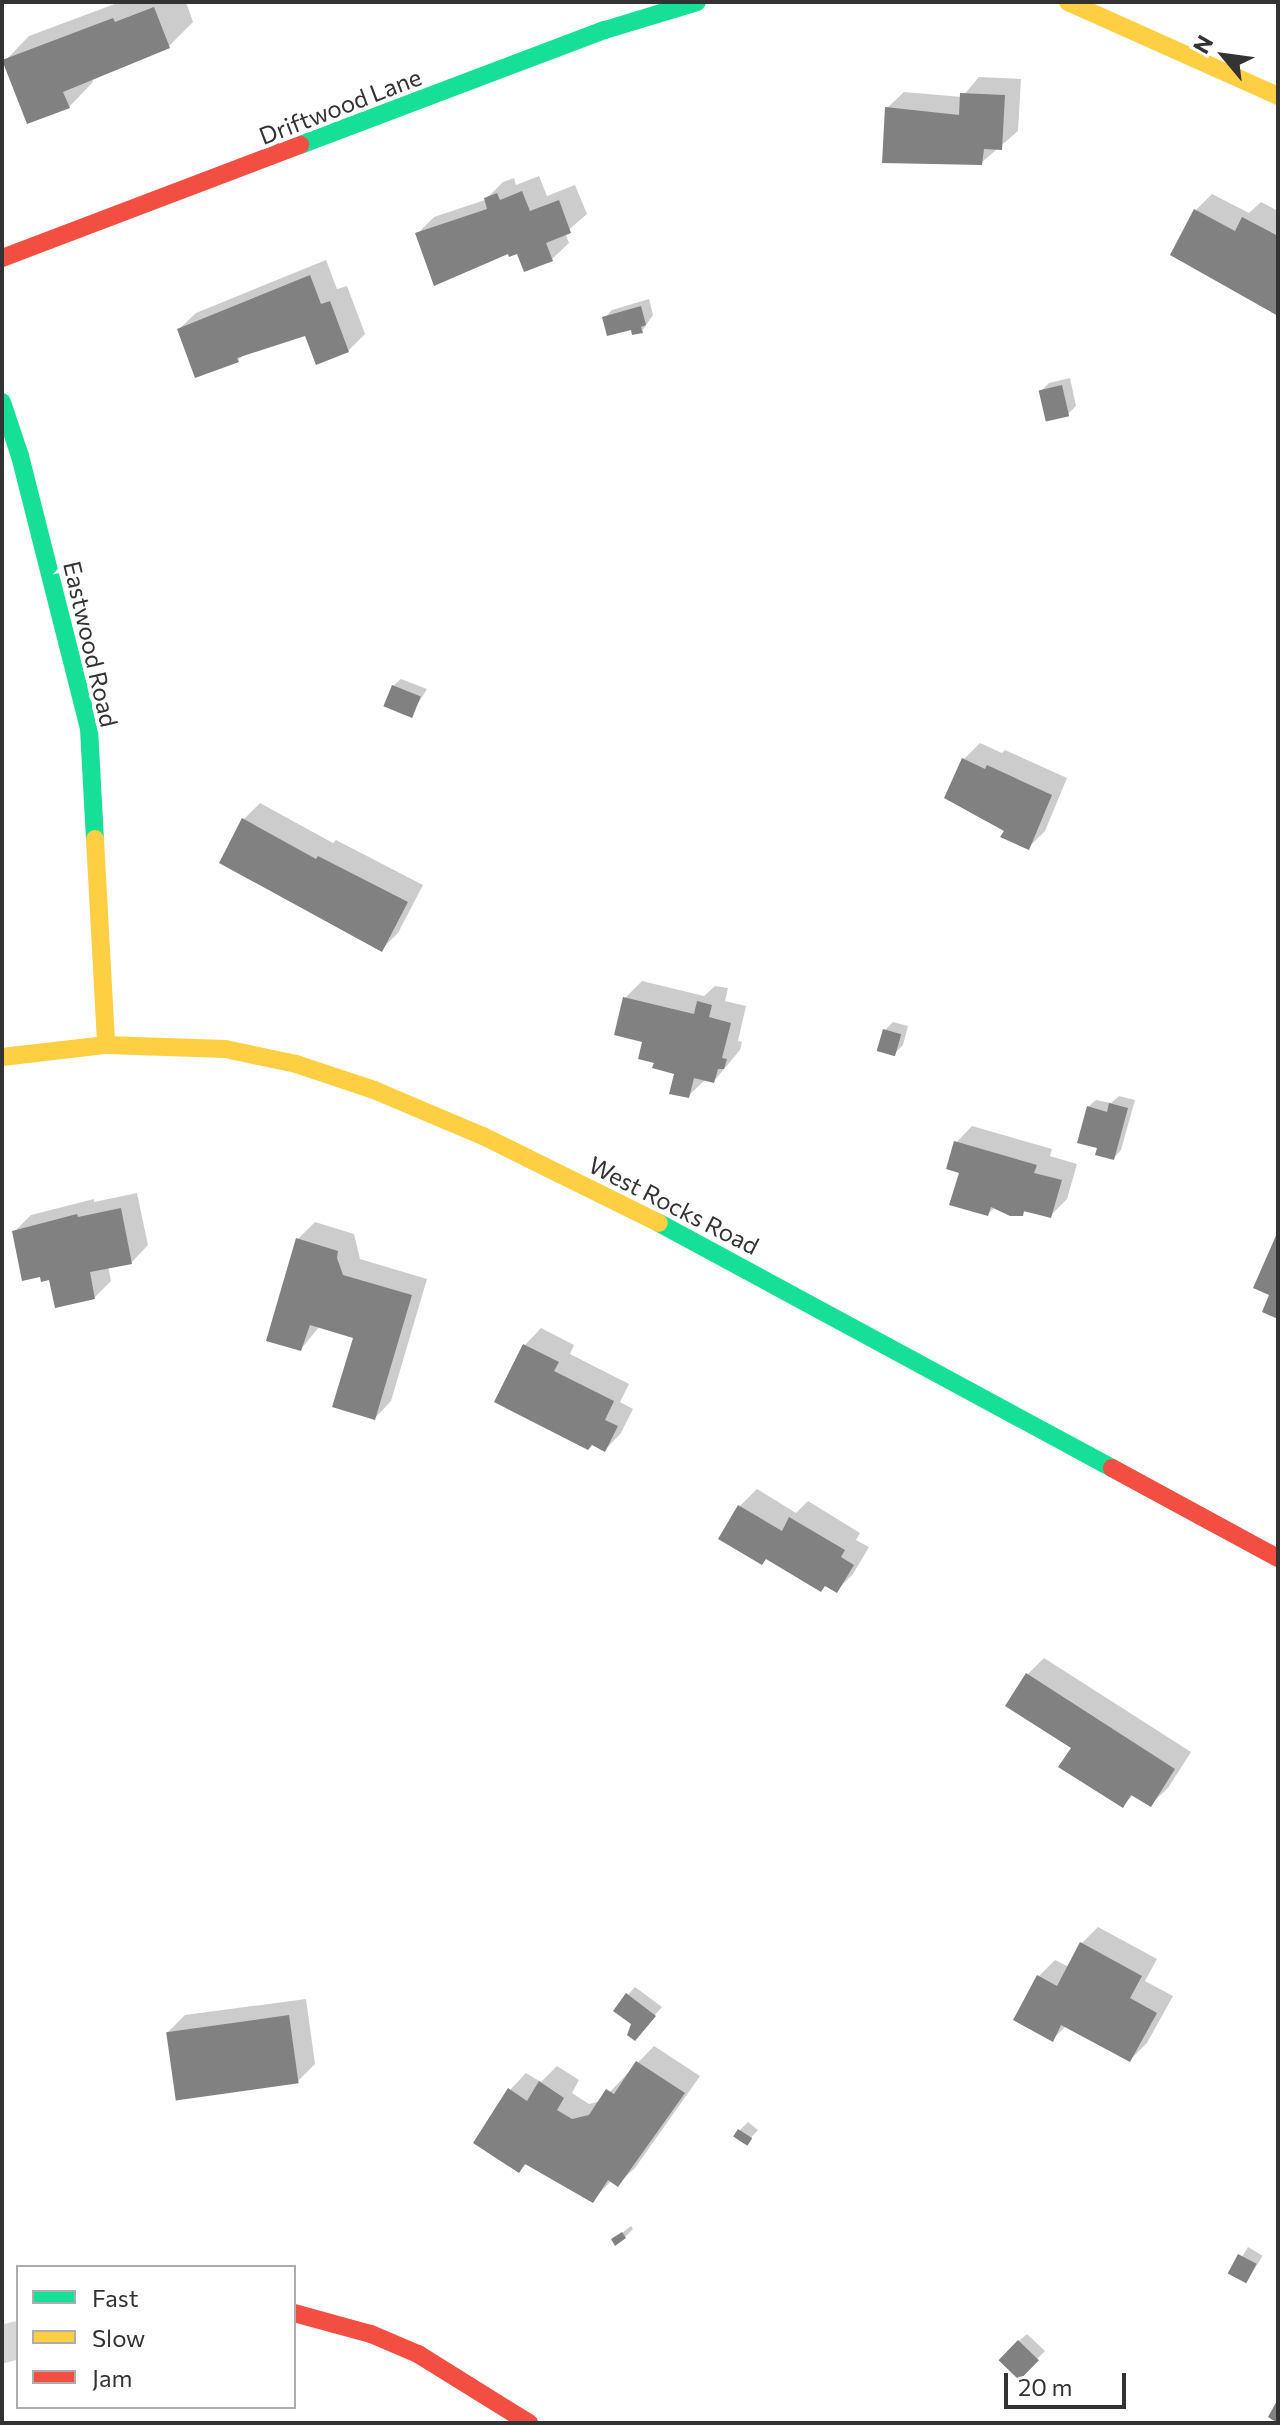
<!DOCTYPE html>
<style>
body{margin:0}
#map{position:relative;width:1280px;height:2425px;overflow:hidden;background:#fff;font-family:Commissioner,sans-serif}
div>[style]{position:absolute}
.shadow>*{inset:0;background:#0003;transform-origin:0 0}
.building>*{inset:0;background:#818181;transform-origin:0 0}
.street>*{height:38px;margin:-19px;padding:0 19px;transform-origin:19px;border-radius:19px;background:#d7d7d7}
.fast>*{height:18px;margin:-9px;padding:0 9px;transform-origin:9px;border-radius:9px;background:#16e098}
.slow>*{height:18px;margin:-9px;padding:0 9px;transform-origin:9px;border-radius:9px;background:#ffcf43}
.jam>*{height:18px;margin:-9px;padding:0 9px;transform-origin:9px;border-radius:9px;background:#f24e42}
span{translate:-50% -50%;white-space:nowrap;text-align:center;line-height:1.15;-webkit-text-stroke:8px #fff;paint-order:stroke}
.street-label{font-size:24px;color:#333}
.frame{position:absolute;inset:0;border:4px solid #333;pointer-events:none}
.legend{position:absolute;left:16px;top:2265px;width:280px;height:144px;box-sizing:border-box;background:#fff;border:2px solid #adadad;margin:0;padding:10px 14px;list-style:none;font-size:24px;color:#333}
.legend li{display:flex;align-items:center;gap:16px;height:40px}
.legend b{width:40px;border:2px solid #adadad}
.north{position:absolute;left:1184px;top:16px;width:80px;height:80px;-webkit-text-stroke:6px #fff;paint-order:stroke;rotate:299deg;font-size:22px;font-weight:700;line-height:32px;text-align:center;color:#333}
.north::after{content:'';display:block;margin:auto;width:28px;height:36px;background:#333;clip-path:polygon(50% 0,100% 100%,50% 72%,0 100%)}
.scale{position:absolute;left:1004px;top:2373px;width:122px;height:36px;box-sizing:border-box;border:4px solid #333;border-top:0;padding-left:10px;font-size:24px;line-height:28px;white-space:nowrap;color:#333;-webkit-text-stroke:6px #fff;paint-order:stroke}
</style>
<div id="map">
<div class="shadow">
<div style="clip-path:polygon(120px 2px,186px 2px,193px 22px,169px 46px,92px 78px,93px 82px,69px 107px,5px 61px,29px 36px)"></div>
<div style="clip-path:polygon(979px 77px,1021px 79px,1018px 131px,981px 163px,887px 108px,904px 92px,962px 97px)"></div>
<div style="clip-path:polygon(539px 176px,547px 196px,575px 185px,587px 214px,565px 233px,569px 243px,552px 259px,417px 234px,434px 217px,485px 200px,503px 182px,514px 178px,516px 185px)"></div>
<div style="clip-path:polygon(1212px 194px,1249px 213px,1261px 202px,1278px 211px,1278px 313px,1196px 210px)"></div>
<div style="clip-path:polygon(326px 260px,337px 289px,347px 286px,365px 334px,348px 351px,307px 334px,245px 354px,238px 360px,179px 329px,196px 313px)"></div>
<div style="clip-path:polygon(649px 299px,653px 315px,642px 331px,604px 318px,612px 310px)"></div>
<div style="clip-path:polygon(1070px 378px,1076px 406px,1068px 414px,1041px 391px,1049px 383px)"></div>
<div style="clip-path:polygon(401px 679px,427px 689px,411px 715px,393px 686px)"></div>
<div style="clip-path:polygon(980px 743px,1002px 753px,1005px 750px,1067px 778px,1045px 831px,1028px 848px,1007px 830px,963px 760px)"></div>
<div style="clip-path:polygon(260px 803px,333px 843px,336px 840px,423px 885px,398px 933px,381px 950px,244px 819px)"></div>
<div style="clip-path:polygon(642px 981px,704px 996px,715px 986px,728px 988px,725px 1001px,746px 1006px,738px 1041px,742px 1042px,740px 1050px,714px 1081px,706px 1079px,688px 1096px,677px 1072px,656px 1062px,625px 998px)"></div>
<div style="clip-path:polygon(893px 1022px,908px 1026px,903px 1045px,895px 1053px,885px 1030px)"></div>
<div style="clip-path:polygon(1119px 1096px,1135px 1100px,1121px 1150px,1114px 1158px,1099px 1147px,1088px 1107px,1096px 1100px,1111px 1103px)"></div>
<div style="clip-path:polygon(972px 1126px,1052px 1149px,1050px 1156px,1077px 1164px,1067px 1199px,1050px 1216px,995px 1207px,988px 1214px,956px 1143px)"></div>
<div style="clip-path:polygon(137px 1193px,148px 1245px,132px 1262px,108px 1266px,111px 1281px,94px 1298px,51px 1278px,14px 1232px,31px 1215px,94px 1199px,94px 1202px)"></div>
<div style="clip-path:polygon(315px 1222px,354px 1234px,360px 1259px,427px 1279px,391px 1401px,375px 1418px,355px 1337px,320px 1326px,301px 1349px,298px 1239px)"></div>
<div style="clip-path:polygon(541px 1328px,574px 1345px,570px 1354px,629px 1384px,620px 1402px,633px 1409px,621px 1433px,605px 1450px,525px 1345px)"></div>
<div style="clip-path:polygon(757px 1489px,796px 1513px,808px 1501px,860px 1533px,856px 1540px,869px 1547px,853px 1574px,837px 1590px,721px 1538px,740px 1506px)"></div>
<div style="clip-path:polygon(1044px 1658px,1191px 1752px,1168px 1788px,1151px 1804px,1134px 1794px,1122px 1806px,1073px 1747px,1027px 1675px)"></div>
<div style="clip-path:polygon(1098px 1927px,1157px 1959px,1145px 1981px,1173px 1996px,1147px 2043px,1130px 2060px,1066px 2026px,1052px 2040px,1039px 1976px,1055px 1960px,1069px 1967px,1082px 1943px)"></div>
<div style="clip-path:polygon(635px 1987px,662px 2007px,642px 2030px,628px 1995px)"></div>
<div style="clip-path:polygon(306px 1999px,315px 2064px,298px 2081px,168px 2032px,185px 2015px)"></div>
<div style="clip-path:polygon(654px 2046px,700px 2076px,635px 2168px,618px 2184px,612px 2180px,593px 2200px,527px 2163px,519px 2171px,510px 2090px,526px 2073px,541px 2082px,557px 2066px,579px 2080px,572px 2093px,589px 2104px,601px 2101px)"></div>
<div style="clip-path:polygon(748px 2122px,758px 2130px,746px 2143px,740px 2130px)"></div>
<div style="clip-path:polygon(631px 2226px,633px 2229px,625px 2237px,613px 2240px)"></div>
<div style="left:1248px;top:2247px;width:17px;height:31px;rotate:31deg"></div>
<div style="clip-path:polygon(1027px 2334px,1045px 2351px,1019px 2378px,1007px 2351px)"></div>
</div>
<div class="building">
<div style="clip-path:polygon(154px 7px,170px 48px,63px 92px,70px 108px,27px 124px,2px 60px,113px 18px,115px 22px)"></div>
<div style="clip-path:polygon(960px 93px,1005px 95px,1002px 150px,984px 149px,982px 165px,882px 163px,885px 107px,959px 115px)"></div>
<div style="clip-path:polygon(522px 191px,530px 211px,559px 200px,571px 233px,546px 243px,553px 261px,524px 272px,517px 254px,509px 257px,508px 254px,434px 286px,415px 233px,487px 209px,484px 198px,497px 193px,500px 200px)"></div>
<div style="clip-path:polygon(1194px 209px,1235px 231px,1242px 217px,1278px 236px,1278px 316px,1170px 255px)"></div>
<div style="clip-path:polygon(310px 275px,321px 304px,330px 301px,349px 352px,316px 365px,305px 336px,237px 358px,239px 362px,195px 378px,177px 329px)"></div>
<div style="clip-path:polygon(641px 306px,646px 325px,641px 327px,643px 333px,632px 335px,631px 330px,607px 336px,602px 317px)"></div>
<div style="left:1062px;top:385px;width:32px;height:24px;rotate:77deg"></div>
<div style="left:392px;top:685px;width:31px;height:23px;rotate:22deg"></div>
<div style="clip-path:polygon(962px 758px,985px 769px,987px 765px,1052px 795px,1029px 850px,1000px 837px,1004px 831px,944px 798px)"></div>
<div style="clip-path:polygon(242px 818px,316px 859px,318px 856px,408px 902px,382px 952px,219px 863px)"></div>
<div style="clip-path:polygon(623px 997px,694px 1014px,697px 1001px,712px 1005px,709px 1017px,731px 1023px,722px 1058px,727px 1059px,724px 1069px,718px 1069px,714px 1083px,694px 1078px,689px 1098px,669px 1094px,674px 1074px,652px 1068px,654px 1063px,638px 1059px,642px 1042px,614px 1035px)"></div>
<div style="left:883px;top:1029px;width:19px;height:23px;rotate:16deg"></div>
<div style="clip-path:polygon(1109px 1103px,1128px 1108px,1114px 1160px,1095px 1155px,1097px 1148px,1077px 1143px,1087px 1106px,1107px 1112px)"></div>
<div style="clip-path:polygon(954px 1141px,1037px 1165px,1034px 1173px,1062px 1180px,1051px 1218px,1024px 1211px,1023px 1216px,1010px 1216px,991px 1207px,988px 1216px,949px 1205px,959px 1173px,946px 1169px)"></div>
<div style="clip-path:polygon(121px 1208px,132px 1264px,90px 1272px,95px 1299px,55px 1308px,49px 1280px,41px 1282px,40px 1277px,22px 1281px,12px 1231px,77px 1214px,78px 1217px)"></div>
<div style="clip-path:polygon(1278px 1231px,1278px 1319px,1262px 1312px,1269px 1295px,1253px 1288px)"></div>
<div style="clip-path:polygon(296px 1238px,338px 1251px,337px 1258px,343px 1275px,412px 1295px,375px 1420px,332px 1407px,353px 1338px,310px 1325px,301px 1351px,266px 1341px)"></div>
<div style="clip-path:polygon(523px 1344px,559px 1362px,554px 1371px,614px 1401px,605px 1420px,618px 1426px,605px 1452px,592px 1445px,588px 1450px,494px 1402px)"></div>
<div style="clip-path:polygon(738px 1505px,782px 1531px,789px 1517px,845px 1550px,841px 1557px,854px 1565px,837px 1593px,825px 1586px,821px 1592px,766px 1559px,762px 1565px,718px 1539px)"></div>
<div style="clip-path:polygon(1026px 1673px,1175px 1769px,1151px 1807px,1131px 1795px,1123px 1808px,1058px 1767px,1071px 1748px,1005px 1706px)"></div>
<div style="clip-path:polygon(1080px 1942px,1142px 1976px,1130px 1998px,1157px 2013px,1130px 2062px,1061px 2025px,1053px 2042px,1013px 2020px,1037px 1975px,1057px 1986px)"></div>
<div style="clip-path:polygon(626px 1993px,656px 2016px,635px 2041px,627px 2035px,631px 2024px,613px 2011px)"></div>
<div style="left:289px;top:2015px;width:69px;height:124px;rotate:82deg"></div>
<div style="clip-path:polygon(636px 2061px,685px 2093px,618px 2187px,608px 2180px,593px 2203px,525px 2164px,519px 2173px,473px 2143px,508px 2088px,527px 2101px,539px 2081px,564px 2098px,557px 2110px,572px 2119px,589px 2115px,606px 2089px,614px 2094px)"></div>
<div style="left:738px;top:2129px;width:17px;height:9px;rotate:33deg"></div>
<div style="clip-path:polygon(622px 2232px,626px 2238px,615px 2246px,611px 2239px)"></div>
<div style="left:1238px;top:2254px;width:21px;height:22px;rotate:28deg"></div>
<div style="left:1018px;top:2340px;width:29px;height:28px;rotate:44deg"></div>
<div style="clip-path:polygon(1278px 2399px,1278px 2423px,1268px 2417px)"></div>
</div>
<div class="street">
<div style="left:2px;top:2344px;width:16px;rotate:-14deg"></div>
</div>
<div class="fast">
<div style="left:300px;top:145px;width:326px;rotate:-20.7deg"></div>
<div style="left:605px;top:30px;width:96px;rotate:-16.9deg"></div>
<div style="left:2px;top:402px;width:57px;rotate:71.6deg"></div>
<div style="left:20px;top:456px;width:282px;rotate:75.8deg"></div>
<div style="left:89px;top:729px;width:110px;rotate:86.9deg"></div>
<div style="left:659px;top:1223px;width:515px;rotate:28.41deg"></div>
</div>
<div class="slow">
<div style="left:1068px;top:2px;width:230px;rotate:24.1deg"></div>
<div style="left:95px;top:839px;width:206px;rotate:86.9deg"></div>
<div style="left:2px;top:1057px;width:105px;rotate:-6.6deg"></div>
<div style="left:106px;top:1045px;width:119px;rotate:1.9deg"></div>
<div style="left:225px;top:1049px;width:73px;rotate:11.9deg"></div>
<div style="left:296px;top:1064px;width:82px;rotate:18.4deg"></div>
<div style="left:374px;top:1090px;width:118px;rotate:22.9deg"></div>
<div style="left:483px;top:1136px;width:196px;rotate:26.3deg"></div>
</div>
<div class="jam">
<div style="left:2px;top:258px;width:319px;rotate:-20.8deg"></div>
<div style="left:1112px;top:1468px;width:189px;rotate:28.5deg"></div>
<div style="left:294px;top:2313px;width:80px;rotate:15.3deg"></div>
<div style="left:371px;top:2334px;width:51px;rotate:23.1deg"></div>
<div style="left:418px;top:2354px;width:131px;rotate:31.9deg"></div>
</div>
<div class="street-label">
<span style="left:340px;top:106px;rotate:-21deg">Driftwood Lane</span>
<span style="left:91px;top:644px;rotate:77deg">Eastwood Road</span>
<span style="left:674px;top:1205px;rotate:27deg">West Rocks Road</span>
</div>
<div class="frame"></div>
<ul class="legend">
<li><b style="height:10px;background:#16e098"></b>Fast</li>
<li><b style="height:10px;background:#ffcf43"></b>Slow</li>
<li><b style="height:10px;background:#f24e42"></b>Jam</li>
</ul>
<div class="north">N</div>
<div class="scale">20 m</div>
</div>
